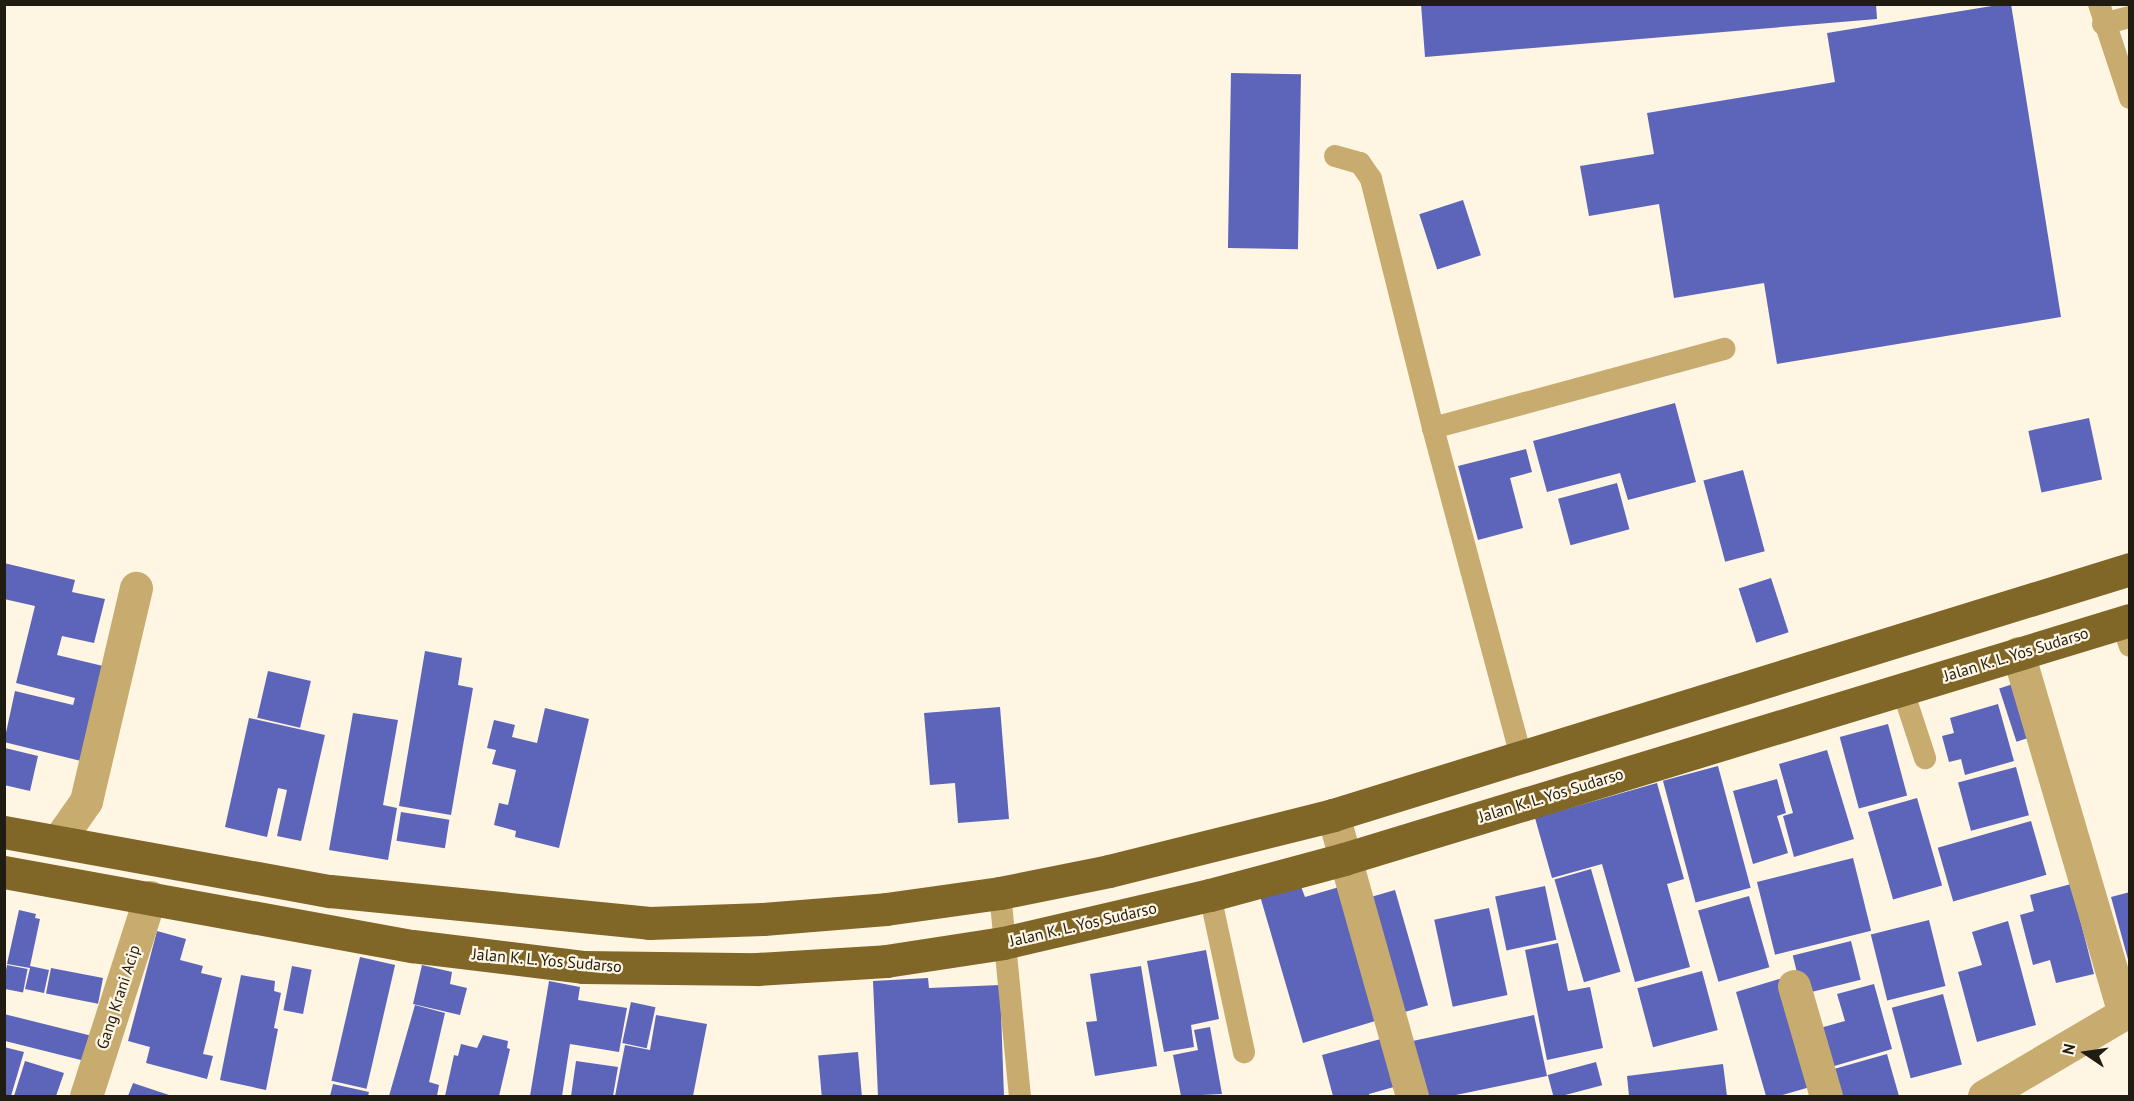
<!DOCTYPE html>
<style>
body{margin:0}
#map{position:relative;width:2134px;height:1101px;overflow:hidden;background:#fef5e3;font-family:"PT Sans",sans-serif}
div>[style]{position:absolute}
.building>*{inset:0;background:#5c65b9;transform-origin:0 0}
.service>*{height:22px;margin:-11px;padding:0 11px;transform-origin:11px;border-radius:11px;background:#c7ab6f}
.minor>*{height:33px;margin:-16.5px;padding:0 16.5px;transform-origin:16.5px;border-radius:16.5px;background:#c7ab6f}
.trunk>*{height:33px;margin:-16.5px;padding:0 16.5px;transform-origin:16.5px;border-radius:16.5px;background:#806627}
span{translate:-50% -50%;white-space:nowrap;text-align:center;line-height:1.15;-webkit-text-stroke:4.5px #fef5e3;paint-order:stroke}
.street-label{font-size:16px;color:#211c11}
.frame{position:absolute;inset:0;border:6px solid #211c11;pointer-events:none}
.north{position:absolute;left:2056px;top:1023px;width:60px;height:60px;-webkit-text-stroke:4px #fef5e3;paint-order:stroke;rotate:283deg;font-size:16px;font-weight:700;line-height:24px;text-align:center;color:#211c11}
.north::after{content:'';display:block;margin:auto;width:21px;height:27px;background:#211c11;clip-path:polygon(50% 0,100% 100%,50% 72%,0 100%)}
</style>
<div id="map">
<div class="building">
<div style="clip-path:polygon(1421px 4px,1876px 4px,1877px 19px,1425px 57px)"></div>
<div style="clip-path:polygon(2004px 4px,2011px 4px,2061px 317px,1777px 364px,1764px 283px,1674px 298px,1659px 204px,1589px 216px,1580px 166px,1654px 154px,1647px 113px,1835px 82px,1827px 33px)"></div>
<div style="left:1231px;top:73px;width:70px;height:175px;rotate:1deg"></div>
<div style="left:1463px;top:200px;width:58px;height:46px;rotate:72deg"></div>
<div style="clip-path:polygon(1675px 403px,1696px 482px,1628px 500px,1620px 473px,1547px 492px,1533px 441px)"></div>
<div style="left:2089px;top:418px;width:63px;height:62px;rotate:78deg"></div>
<div style="clip-path:polygon(1526px 449px,1532px 472px,1510px 478px,1523px 528px,1478px 540px,1458px 466px)"></div>
<div style="left:1743px;top:470px;width:84px;height:41px;rotate:75deg"></div>
<div style="left:1617px;top:483px;width:48px;height:61px;rotate:75deg"></div>
<div style="clip-path:polygon(4px 563px,75px 580px,72px 592px,105px 599px,94px 643px,62px 636px,57px 655px,103px 666px,81px 761px,4px 742px,15px 691px,73px 705px,75px 698px,16px 683px,35px 606px,4px 599px)"></div>
<div style="left:1771px;top:578px;width:57px;height:34px;rotate:72deg"></div>
<div style="clip-path:polygon(425px 651px,462px 658px,458px 685px,473px 688px,451px 815px,399px 806px)"></div>
<div style="left:268px;top:671px;width:44px;height:48px;rotate:13deg"></div>
<div style="left:2022px;top:681px;width:56px;height:24px;rotate:72deg"></div>
<div style="clip-path:polygon(1998px 704px,2014px 761px,1965px 775px,1961px 759px,1949px 762px,1942px 736px,1954px 733px,1950px 718px)"></div>
<div style="clip-path:polygon(1000px 707px,1009px 819px,958px 823px,955px 783px,930px 785px,924px 713px)"></div>
<div style="clip-path:polygon(545px 708px,589px 719px,559px 848px,515px 837px,516px 831px,494px 825px,499px 803px,508px 805px,516px 770px,492px 764px,496px 750px,487px 748px,494px 720px,515px 725px,512px 737px,537px 743px)"></div>
<div style="clip-path:polygon(353px 713px,398px 720px,383px 805px,397px 808px,388px 860px,329px 850px)"></div>
<div style="clip-path:polygon(249px 718px,325px 735px,301px 841px,277px 836px,287px 790px,278px 788px,267px 837px,225px 827px)"></div>
<div style="left:1888px;top:724px;width:74px;height:50px;rotate:75deg"></div>
<div style="clip-path:polygon(5px 748px,38px 756px,30px 791px,4px 785px)"></div>
<div style="clip-path:polygon(1827px 750px,1854px 839px,1794px 857px,1783px 816px,1793px 813px,1779px 764px)"></div>
<div style="left:1718px;top:766px;width:126px;height:57px;rotate:75deg"></div>
<div style="left:2016px;top:767px;width:50px;height:60px;rotate:75deg"></div>
<div style="clip-path:polygon(1777px 779px,1786px 813px,1777px 816px,1788px 853px,1753px 864px,1733px 791px)"></div>
<div style="clip-path:polygon(1657px 783px,1684px 879px,1667px 884px,1690px 967px,1635px 982px,1602px 864px,1552px 878px,1535px 818px)"></div>
<div style="left:1917px;top:798px;width:91px;height:51px;rotate:74deg"></div>
<div style="left:401px;top:812px;width:49px;height:29px;rotate:9deg"></div>
<div style="left:2031px;top:821px;width:56px;height:97px;rotate:74deg"></div>
<div style="left:1853px;top:858px;width:75px;height:99px;rotate:76deg"></div>
<div style="left:1591px;top:869px;width:107px;height:38px;rotate:74deg"></div>
<div style="clip-path:polygon(1300px 884px,1305px 897px,1346px 885px,1385px 1018px,1303px 1043px,1260px 896px)"></div>
<div style="clip-path:polygon(2071px 884px,2094px 974px,2056px 983px,2050px 960px,2033px 965px,2020px 915px,2034px 911px,2030px 895px)"></div>
<div style="left:1545px;top:886px;width:55px;height:51px;rotate:78deg"></div>
<div style="left:1395px;top:890px;width:120px;height:35px;rotate:74deg"></div>
<div style="clip-path:polygon(2130px 892px,2130px 963px,2129px 963px,2111px 897px)"></div>
<div style="left:1749px;top:896px;width:74px;height:53px;rotate:74deg"></div>
<div style="left:1489px;top:908px;width:89px;height:56px;rotate:78deg"></div>
<div style="clip-path:polygon(19px 910px,36px 914px,35px 918px,40px 919px,30px 966px,49px 970px,44px 993px,25px 989px,30px 968px,7px 964px)"></div>
<div style="left:1929px;top:920px;width:68px;height:60px;rotate:76deg"></div>
<div style="clip-path:polygon(2008px 921px,2036px 1025px,1977px 1042px,1958px 972px,1982px 965px,1972px 932px)"></div>
<div style="clip-path:polygon(157px 931px,186px 939px,180px 960px,203px 966px,201px 973px,222px 978px,203px 1054px,213px 1056px,207px 1079px,146px 1063px,150px 1047px,128px 1041px)"></div>
<div style="left:1851px;top:941px;width:40px;height:60px;rotate:76deg"></div>
<div style="clip-path:polygon(1558px 943px,1568px 991px,1590px 987px,1603px 1048px,1547px 1060px,1525px 950px)"></div>
<div style="clip-path:polygon(1206px 950px,1219px 1019px,1191px 1025px,1194px 1047px,1164px 1052px,1147px 961px)"></div>
<div style="left:360px;top:957px;width:36px;height:127px;rotate:13deg"></div>
<div style="left:7px;top:965px;width:21px;height:24px;rotate:11deg"></div>
<div style="clip-path:polygon(422px 965px,452px 972px,450px 984px,467px 988px,460px 1015px,413px 1004px)"></div>
<div style="left:292px;top:966px;width:20px;height:45px;rotate:11deg"></div>
<div style="clip-path:polygon(1141px 966px,1157px 1066px,1095px 1076px,1086px 1022px,1097px 1021px,1090px 974px)"></div>
<div style="left:51px;top:968px;width:53px;height:26px;rotate:11deg"></div>
<div style="left:1702px;top:971px;width:61px;height:67px;rotate:75deg"></div>
<div style="clip-path:polygon(241px 975px,275px 981px,274px 991px,281px 993px,274px 1028px,278px 1029px,266px 1090px,220px 1080px)"></div>
<div style="clip-path:polygon(1786px 977px,1817px 1085px,1779px 1096px,1766px 1096px,1736px 992px)"></div>
<div style="clip-path:polygon(928px 978px,929px 988px,1000px 985px,1004px 1096px,878px 1096px,873px 981px)"></div>
<div style="clip-path:polygon(549px 981px,580px 987px,578px 1000px,627px 1008px,619px 1052px,570px 1044px,562px 1096px,530px 1096px)"></div>
<div style="clip-path:polygon(1874px 984px,1892px 1049px,1831px 1067px,1820px 1028px,1845px 1021px,1837px 994px)"></div>
<div style="left:1943px;top:994px;width:73px;height:53px;rotate:75deg"></div>
<div style="left:631px;top:1002px;width:25px;height:42px;rotate:12deg"></div>
<div style="clip-path:polygon(415px 1005px,445px 1013px,429px 1082px,439px 1085px,437px 1096px,389px 1096px)"></div>
<div style="left:4px;top:1014px;width:93px;height:26px;rotate:14deg"></div>
<div style="clip-path:polygon(656px 1015px,707px 1024px,693px 1096px,615px 1096px,625px 1045px,650px 1050px)"></div>
<div style="clip-path:polygon(1534px 1015px,1547px 1076px,1451px 1096px,1419px 1096px,1408px 1042px)"></div>
<div style="clip-path:polygon(1210px 1027px,1222px 1094px,1181px 1096px,1173px 1055px,1198px 1050px,1194px 1030px)"></div>
<div style="clip-path:polygon(483px 1035px,508px 1041px,507px 1048px,510px 1049px,499px 1096px,445px 1096px,454px 1055px,458px 1056px,461px 1044px,477px 1048px)"></div>
<div style="clip-path:polygon(1388px 1037px,1401px 1085px,1369px 1094px,1369px 1096px,1333px 1096px,1322px 1055px)"></div>
<div style="clip-path:polygon(4px 1047px,24px 1052px,11px 1096px,4px 1096px)"></div>
<div style="left:858px;top:1052px;width:44px;height:40px;rotate:85deg"></div>
<div style="clip-path:polygon(1887px 1054px,1899px 1096px,1841px 1096px,1834px 1069px)"></div>
<div style="clip-path:polygon(25px 1061px,64px 1073px,56px 1096px,14px 1096px)"></div>
<div style="clip-path:polygon(576px 1061px,618px 1067px,613px 1096px,571px 1096px)"></div>
<div style="left:1596px;top:1062px;width:24px;height:50px;rotate:75deg"></div>
<div style="clip-path:polygon(1723px 1064px,1727px 1096px,1629px 1096px,1627px 1076px)"></div>
<div style="clip-path:polygon(133px 1083px,172px 1096px,128px 1096px)"></div>
<div style="clip-path:polygon(333px 1084px,369px 1092px,368px 1096px,330px 1096px)"></div>
</div>
<div class="service">
<div style="left:2099px;top:4px;width:99px;rotate:71.7deg"></div>
<div style="left:2103px;top:24px;width:28px;rotate:-15deg"></div>
<div style="left:1335px;top:156px;width:26px;rotate:16deg"></div>
<div style="left:1360px;top:163px;width:19px;rotate:55deg"></div>
<div style="left:1371px;top:179px;width:257px;rotate:76deg"></div>
<div style="left:1433px;top:428px;width:340px;rotate:75deg"></div>
<div style="left:1433px;top:428px;width:302px;rotate:-15.2deg"></div>
<div style="left:2122px;top:622px;width:25px;rotate:72deg"></div>
<div style="left:1902px;top:688px;width:74px;rotate:71.8deg"></div>
<div style="left:1000px;top:893px;width:204px;rotate:84.4deg"></div>
<div style="left:1210px;top:895px;width:161px;rotate:77.8deg"></div>
</div>
<div class="minor">
<div style="left:2018px;top:653px;width:375px;rotate:73.6deg"></div>
<div style="left:1333px;top:815px;width:292px;rotate:74.3deg"></div>
<div style="left:58px;top:841px;width:49px;rotate:-55deg"></div>
<div style="left:86px;top:801px;width:219px;rotate:-76.8deg"></div>
<div style="left:1794px;top:986px;width:115px;rotate:73.8deg"></div>
<div style="left:86px;top:1096px;width:209px;rotate:-72.2deg"></div>
<div style="left:1984px;top:1096px;width:169px;rotate:-30.5deg"></div>
</div>
<div class="trunk">
<div style="left:4px;top:832px;width:331px;rotate:10.3deg"></div>
<div style="left:330px;top:891px;width:321px;rotate:5.7deg"></div>
<div style="left:649px;top:923px;width:114px;rotate:-2deg"></div>
<div style="left:763px;top:919px;width:123px;rotate:-4.6deg"></div>
<div style="left:886px;top:909px;width:115px;rotate:-8deg"></div>
<div style="left:1000px;top:893px;width:111px;rotate:-11.4deg"></div>
<div style="left:1109px;top:871px;width:231px;rotate:-14deg"></div>
<div style="left:1333px;top:815px;width:834px;rotate:-17.15deg"></div>
<div style="left:4px;top:872px;width:415px;rotate:10.3deg"></div>
<div style="left:412px;top:946px;width:172px;rotate:7deg"></div>
<div style="left:583px;top:967px;width:174px;rotate:0.7deg"></div>
<div style="left:757px;top:969px;width:129px;rotate:-3.5deg"></div>
<div style="left:886px;top:961px;width:118px;rotate:-8.7deg"></div>
<div style="left:1003px;top:943px;width:212px;rotate:-13.1deg"></div>
<div style="left:1210px;top:895px;width:139px;rotate:-15deg"></div>
<div style="left:1344px;top:859px;width:822px;rotate:-16.91deg"></div>
</div>
<div class="street-label">
<span style="left:2016px;top:654px;rotate:-17deg">Jalan K. L. Yos Sudarso</span>
<span style="left:1551px;top:795px;rotate:-17deg">Jalan K. L. Yos Sudarso</span>
<span style="left:1083px;top:924px;rotate:-13deg">Jalan K. L. Yos Sudarso</span>
<span style="left:547px;top:960px;rotate:5deg">Jalan K. L. Yos Sudarso</span>
<span style="left:118px;top:997px;rotate:-72deg">Gang Krani Acip</span>
</div>
<div class="frame"></div>
<div class="north">N</div>
</div>
